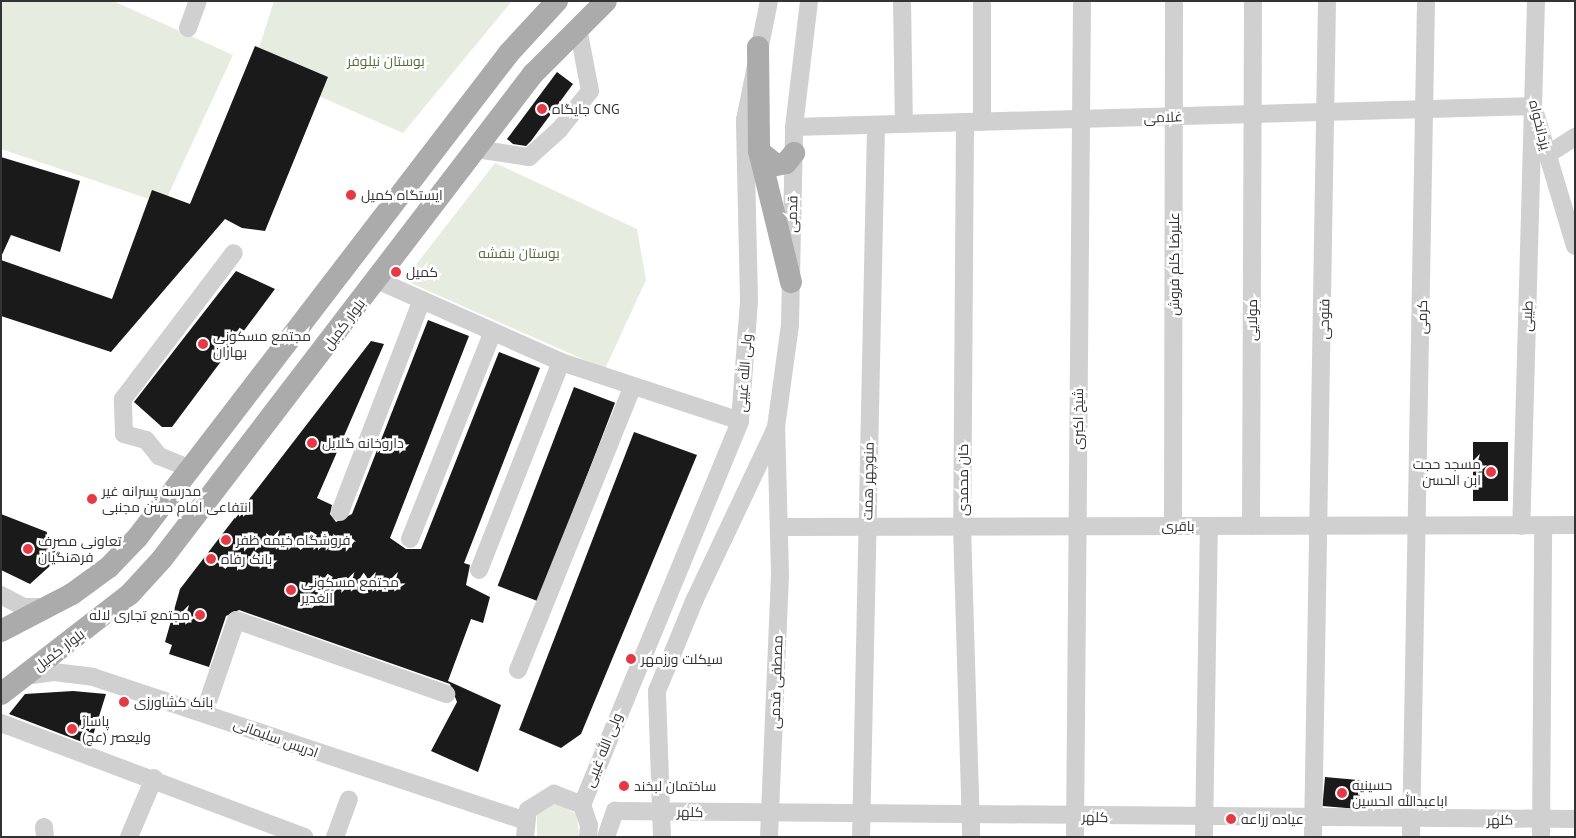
<!DOCTYPE html>
<meta charset="utf-8">
<style>
body{margin:0}
#map{position:relative;width:1576px;height:838px;overflow:hidden;background:#fff;font-family:"PT Sans",Cairo,sans-serif}
div>[style]{position:absolute}
.green>*{inset:0;background:#e6ecdf}
.building>*{inset:0;background:#1a1a1a;transform-origin:0 0}
.minor>*{height:18px;margin:-9px;padding:0 9px;transform-origin:9px;border-radius:9px;background:#d0d0d0}
.major>*{height:22px;margin:-11px;padding:0 11px;transform-origin:11px;border-radius:11px;background:#ababab}
.dots>*{width:14px;height:14px;translate:-50% -50%;box-sizing:border-box;border:2px solid #fff;border-radius:50%}
span{translate:-50% -50%;white-space:nowrap;text-align:center;line-height:1.15;-webkit-text-stroke:5px #fff;paint-order:stroke}
.park-label{font-size:14px;color:#56703f}
.poi-label{font-size:14px;color:#333}
.left{translate:0 -50%;text-align:left}
.right{translate:-100% -50%;text-align:right}
.street-label{font-size:14px;color:#333}
.frame{position:absolute;inset:0;border:2px solid #333;pointer-events:none}
</style>
<div id="map">
<div class="green">
<div style="clip-path:polygon(1px 1px,113px 1px,233px 55px,164px 204px,1px 149px)"></div>
<div style="clip-path:polygon(274px 1px,512px 1px,403px 133px,253px 67px)"></div>
<div style="clip-path:polygon(495px 163px,637px 229px,646px 280px,605px 369px,404px 280px)"></div>
<div style="clip-path:polygon(557px 803px,577px 814px,579px 837px,537px 837px,537px 815px)"></div>
</div>
<div class="building">
<div style="clip-path:polygon(255px 46px,328px 77px,265px 231px,242px 228px,225px 219px,111px 352px,1px 316px,1px 260px,112px 299px,152px 190px,190px 204px)"></div>
<div style="clip-path:polygon(557px 72px,573px 84px,531px 141px,526px 146px,513px 144px,507px 139px)"></div>
<div style="clip-path:polygon(1px 157px,80px 181px,60px 252px,11px 235px,1px 257px)"></div>
<div style="clip-path:polygon(236px 271px,275px 289px,172px 427px,162px 427px,134px 402px)"></div>
<div style="clip-path:polygon(428px 320px,469px 336px,390px 538px,406px 549px,421px 549px,499px 352px,540px 368px,464px 563px,470px 565px,466px 585px,490px 597px,483px 623px,471px 619px,448px 681px,501px 705px,478px 772px,431px 751px,457px 702px,450px 684px,239px 610px,226px 616px,209px 667px,169px 654px,172px 645px,165px 642px,180px 589px,371px 341px,384px 344px,317px 498px,332px 505px,330px 514px,336px 522px,352px 514px)"></div>
<div style="left:574px;top:387px;width:44px;height:213px;rotate:21deg"></div>
<div style="clip-path:polygon(634px 432px,697px 455px,581px 734px,561px 748px,519px 730px)"></div>
<div style="left:1473px;top:442px;width:35px;height:59px"></div>
<div style="clip-path:polygon(1px 514px,47px 532px,46px 544px,62px 555px,30px 584px,1px 570px)"></div>
<div style="clip-path:polygon(73px 691px,106px 694px,90px 745px,9px 714px,25px 694px)"></div>
<div style="left:1325px;top:777px;width:36px;height:29px;rotate:5deg"></div>
</div>
<div class="minor">
<div style="left:902px;top:1px;width:123px;rotate:89.1deg"></div>
<div style="left:982px;top:1px;width:121px;rotate:90deg"></div>
<div style="left:1536px;top:1px;width:105px;rotate:91.6deg"></div>
<div style="left:1533px;top:106px;width:146px;rotate:73.3deg"></div>
<div style="left:188px;top:28px;width:29px;rotate:-70deg"></div>
<div style="left:965px;top:122px;width:404px;rotate:90.4deg"></div>
<div style="left:962px;top:526px;width:311px;rotate:88.3deg"></div>
<div style="left:794px;top:127px;width:739px;rotate:-1.63deg"></div>
<div style="left:1533px;top:106px;width:420px;rotate:91.6deg"></div>
<div style="left:476px;top:149px;width:54px;rotate:8.6deg"></div>
<div style="left:529px;top:157px;width:40px;rotate:-42deg"></div>
<div style="left:559px;top:130px;width:50px;rotate:-51.5deg"></div>
<div style="left:590px;top:91px;width:64px;rotate:-100.8deg"></div>
<div style="left:1547px;top:155px;width:33px;rotate:-33deg"></div>
<div style="left:377px;top:280px;width:201px;rotate:24deg"></div>
<div style="left:561px;top:362px;width:188px;rotate:18.2deg"></div>
<div style="left:191px;top:469px;width:35px;rotate:-158deg"></div>
<div style="left:159px;top:456px;width:21px;rotate:-129deg"></div>
<div style="left:146px;top:440px;width:23px;rotate:-165deg"></div>
<div style="left:124px;top:434px;width:35px;rotate:-92deg"></div>
<div style="left:123px;top:399px;width:183px;rotate:-52.8deg"></div>
<div style="left:340px;top:512px;width:227px;rotate:-68.9deg"></div>
<div style="left:1173px;top:526px;width:525px;rotate:-89.89deg"></div>
<div style="left:1251px;top:526px;width:525px;rotate:-89.78deg"></div>
<div style="left:781px;top:527px;width:794px;rotate:-0.14deg"></div>
<div style="left:410px;top:539px;width:223px;rotate:-68.2deg"></div>
<div style="left:479px;top:570px;width:224px;rotate:-68.5deg"></div>
<div style="left:1px;top:595px;width:26px;rotate:28deg"></div>
<div style="left:24px;top:607px;width:23px"></div>
<div style="left:518px;top:670px;width:306px;rotate:-68deg"></div>
<div style="left:25px;top:676px;width:29px;rotate:-8deg"></div>
<div style="left:54px;top:672px;width:39px;rotate:7deg"></div>
<div style="left:93px;top:677px;width:454px;rotate:18.4deg"></div>
<div style="left:204px;top:713px;width:98px;rotate:-71deg"></div>
<div style="left:236px;top:620px;width:223px;rotate:19.4deg"></div>
<div style="left:1px;top:723px;width:324px;rotate:20.6deg"></div>
<div style="left:582px;top:805px;width:415px;rotate:-67.6deg"></div>
<div style="left:740px;top:421px;width:121px;rotate:-85.7deg"></div>
<div style="left:749px;top:300px;width:180px;rotate:-91.3deg"></div>
<div style="left:745px;top:120px;width:121px;rotate:-78.6deg"></div>
<div style="left:44px;top:827px;width:10px;rotate:84deg"></div>
<div style="left:129px;top:837px;width:64px;rotate:-67deg"></div>
<div style="left:335px;top:837px;width:40px;rotate:-69.8deg"></div>
<div style="left:525px;top:837px;width:27px;rotate:-84deg"></div>
<div style="left:528px;top:810px;width:31px;rotate:-32deg"></div>
<div style="left:554px;top:794px;width:30px;rotate:21deg"></div>
<div style="left:582px;top:805px;width:21px;rotate:71deg"></div>
<div style="left:589px;top:825px;width:12px;rotate:95deg"></div>
<div style="left:606px;top:837px;width:28px;rotate:-71deg"></div>
<div style="left:615px;top:811px;width:960px;rotate:0.48deg"></div>
<div style="left:662px;top:837px;width:146px;rotate:-92deg"></div>
<div style="left:657px;top:691px;width:100px;rotate:-67.6deg"></div>
<div style="left:695px;top:599px;width:187px;rotate:-64.7deg"></div>
<div style="left:769px;top:837px;width:262px;rotate:-87.6deg"></div>
<div style="left:780px;top:575px;width:148px;rotate:-91.5deg"></div>
<div style="left:776px;top:427px;width:103px;rotate:-82.2deg"></div>
<div style="left:790px;top:325px;width:198px;rotate:-88.8deg"></div>
<div style="left:794px;top:127px;width:127px;rotate:-83.2deg"></div>
<div style="left:861px;top:837px;width:712px;rotate:-88.79deg"></div>
<div style="left:1075px;top:837px;width:836px;rotate:-89.52deg"></div>
<div style="left:1204px;top:837px;width:311px;rotate:-89.1deg"></div>
<div style="left:1313px;top:837px;width:836px;rotate:-89.04deg"></div>
<div style="left:1411px;top:837px;width:836px;rotate:-88.97deg"></div>
<div style="left:1541px;top:837px;width:311px;rotate:-89.6deg"></div>
</div>
<div class="major">
<div style="left:758px;top:47px;width:104px;rotate:89.4deg"></div>
<div style="left:759px;top:151px;width:135px;rotate:76.3deg"></div>
<div style="left:759px;top:151px;width:22px;rotate:39deg"></div>
<div style="left:776px;top:165px;width:10px;rotate:-11deg"></div>
<div style="left:786px;top:163px;width:13px;rotate:-51deg"></div>
<div style="left:1px;top:631px;width:80px;rotate:-27.5deg"></div>
<div style="left:72px;top:594px;width:46px;rotate:-36.1deg"></div>
<div style="left:109px;top:567px;width:40px;rotate:-46deg"></div>
<div style="left:137px;top:538px;width:611px;rotate:-52.51deg"></div>
<div style="left:509px;top:53px;width:71px;rotate:-47.3deg"></div>
<div style="left:1px;top:694px;width:163px;rotate:-37.8deg"></div>
<div style="left:130px;top:594px;width:47px;rotate:-47.6deg"></div>
<div style="left:162px;top:559px;width:611px;rotate:-52.59deg"></div>
<div style="left:533px;top:74px;width:103px;rotate:-45deg"></div>
</div>
<div class="dots">
<div style="left:542px;top:109px;background:#e63946"></div>
<div style="left:351px;top:195px;background:#e63946"></div>
<div style="left:396px;top:272px;background:#e63946"></div>
<div style="left:203px;top:344px;background:#e63946"></div>
<div style="left:312px;top:443px;background:#e63946"></div>
<div style="left:1491px;top:472px;background:#e63946"></div>
<div style="left:92px;top:499px;background:#e63946"></div>
<div style="left:226px;top:540px;background:#e63946"></div>
<div style="left:28px;top:549px;background:#e63946"></div>
<div style="left:211px;top:559px;background:#e63946"></div>
<div style="left:291px;top:590px;background:#e63946"></div>
<div style="left:200px;top:615px;background:#e63946"></div>
<div style="left:631px;top:659px;background:#e63946"></div>
<div style="left:124px;top:702px;background:#e63946"></div>
<div style="left:72px;top:729px;background:#e63946"></div>
<div style="left:624px;top:786px;background:#e63946"></div>
<div style="left:1342px;top:793px;background:#e63946"></div>
<div style="left:1231px;top:819px;background:#e63946"></div>
</div>
<div class="park-label">
<span style="left:386px;top:61px">بوستان نیلوفر</span>
<span style="left:519px;top:253px">بوستان بنفشه</span>
</div>
<div class="poi-label">
<span class="left" style="left:552px;top:109px">جایگاه CNG</span>
<span class="left" style="left:361px;top:195px">ایستگاه کمیل</span>
<span class="left" style="left:406px;top:272px">کمیل</span>
<span class="left" style="left:213px;top:344px">مجتمع مسکونی<br>بهاران</span>
<span class="left" style="left:322px;top:443px">داروخانه گلایل</span>
<span class="right" style="left:1481px;top:472px">مسجد حجت<br>ابن الحسن</span>
<span class="left" style="left:102px;top:499px">مدرسه پسرانه غیر<br>انتفاعی امام حسن مجنبی</span>
<span class="left" style="left:236px;top:540px">فروشگاه خیمه ظفر</span>
<span class="left" style="left:38px;top:549px">تعاونی مصرف<br>فرهنگیان</span>
<span class="left" style="left:221px;top:559px">بانک رفاه</span>
<span class="left" style="left:301px;top:590px">مجتمع مسکونی<br>الغدیر</span>
<span class="right" style="left:190px;top:615px">مجتمع تجاری لاله</span>
<span class="left" style="left:641px;top:659px">سیکلت ورزمهر</span>
<span class="left" style="left:134px;top:702px">بانک کشاورزی</span>
<span class="left" style="left:82px;top:729px">پاساژ<br>ولیعصر (عج)</span>
<span class="left" style="left:1352px;top:793px">حسینیه<br>اباعبدالله الحسین</span>
<span class="left" style="left:634px;top:786px">ساختمان لبخند</span>
<span class="left" style="left:1241px;top:819px">عیاده زراعه</span>
</div>
<div class="street-label">
<span style="left:1163px;top:117px;rotate:-2deg">غلامی</span>
<span style="left:1540px;top:125px;rotate:76deg">یزدانخواه</span>
<span style="left:792px;top:214px;rotate:-89deg">قدمی</span>
<span style="left:1174px;top:264px;rotate:-90deg">علیرضا کلم فروش</span>
<span style="left:1527px;top:316px;rotate:-88deg">طیبی</span>
<span style="left:1422px;top:317px;rotate:-89deg">کرمی</span>
<span style="left:1324px;top:319px;rotate:-89deg">فتوحی</span>
<span style="left:1252px;top:320px;rotate:-90deg">مولایی</span>
<span style="left:344px;top:324px;rotate:-53deg">بلوار کمیل</span>
<span style="left:744px;top:373px;rotate:-86deg">ولی الله غیبی</span>
<span style="left:1078px;top:419px;rotate:-90deg">شیخ اکبری</span>
<span style="left:963px;top:480px;rotate:-90deg">خان محمدی</span>
<span style="left:868px;top:481px;rotate:-89deg">منوچهر همت</span>
<span style="left:1178px;top:526px">باقری</span>
<span style="left:59px;top:650px;rotate:-37deg">بلوار کمیل</span>
<span style="left:776px;top:682px;rotate:-88deg">مصطفی قدمی</span>
<span style="left:276px;top:738px;rotate:20deg">ادریس سلیمانی</span>
<span style="left:603px;top:750px;rotate:-68deg">ولی الله غیبی</span>
<span style="left:690px;top:812px;rotate:1deg">کلهر</span>
<span style="left:1095px;top:817px;rotate:1deg">کلهر</span>
<span style="left:1500px;top:820px;rotate:-1deg">کلهر</span>
</div>
<div class="frame"></div>
</div>
